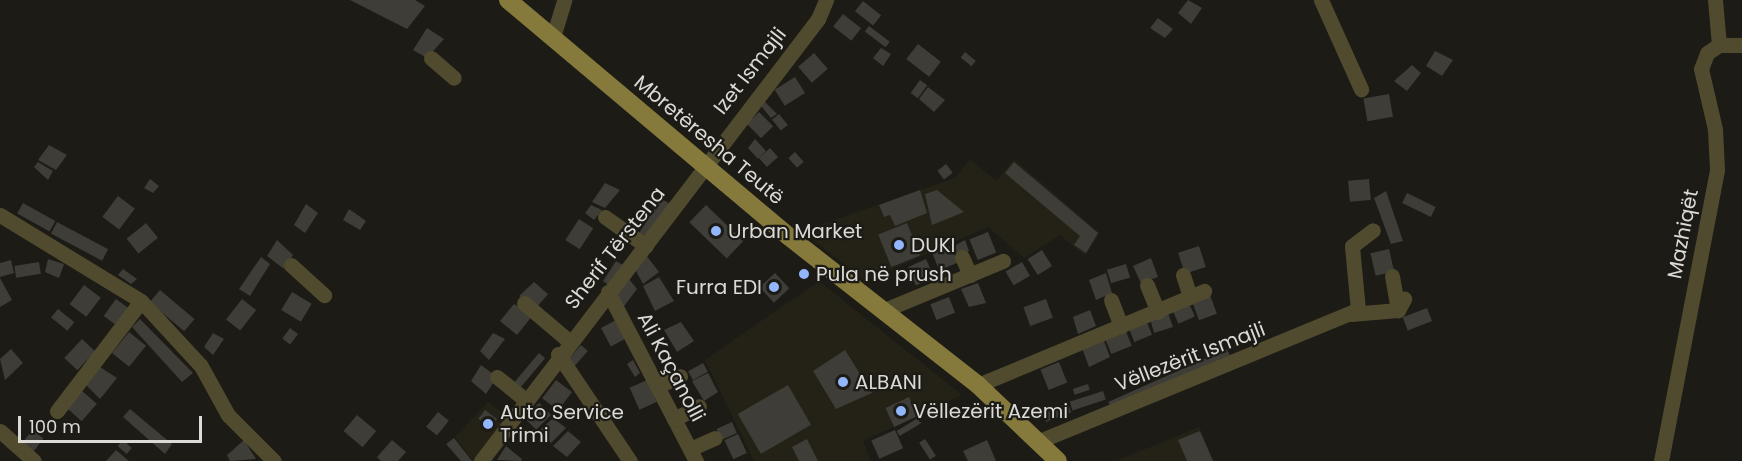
<!DOCTYPE html>
<meta charset="utf-8">
<style>
body{margin:0}
#map{position:relative;width:1742px;height:461px;overflow:hidden;background:#1c1b16;font-family:Poppins,sans-serif}
div>[style]{position:absolute}
.built>*{inset:0;background:#242217}
.building>*{inset:0;background:#3e3d38;transform-origin:0 0}
.minor>*{height:15px;margin:-7.5px;padding:0 7.5px;transform-origin:7.5px;border-radius:7.5px;background:#504b2e}
.major>*{height:18px;margin:-9px;padding:0 9px;transform-origin:9px;border-radius:9px;background:#857a3b}
.dots>*{width:16px;height:16px;translate:-50% -50%;box-sizing:border-box;border:3px solid #1c1b16;border-radius:50%}
span{translate:-50% -50%;white-space:nowrap;text-align:center;line-height:1.15;-webkit-text-stroke:4.5px #1c1b16;paint-order:stroke}
.street-label{font-size:20px;color:#dbdad7}
.poi-label{font-size:20px;color:#dbdad7}
.left{translate:0 -50%;text-align:left}
.right{translate:-100% -50%;text-align:right}
.scale{position:absolute;left:18px;top:416px;width:184px;height:27px;box-sizing:border-box;border:3px solid #dbdad7;border-top:0;padding-left:8px;font-size:18px;line-height:21px;white-space:nowrap;color:#dbdad7;-webkit-text-stroke:4px #1c1b16;paint-order:stroke}
</style>
<div id="map">
<div class="built">
<div style="clip-path:polygon(970px 159px,996px 181px,1014px 159px,1100px 233px,1085px 256px,1060px 235px,1024px 258px,988px 227px,865px 281px,802px 231px,955px 178px)"></div>
<div style="clip-path:polygon(819px 281px,962px 395px,863px 441px,871px 461px,754px 461px,705px 360px)"></div>
<div style="clip-path:polygon(488px 402px,509px 417px,473px 461px,455px 437px)"></div>
<div style="clip-path:polygon(1199px 427px,1214px 461px,1116px 461px)"></div>
</div>
<div class="building">
<div style="clip-path:polygon(350px 0,415px 0,425px 6px,407px 29px)"></div>
<div style="clip-path:polygon(1188px 0,1202px 8px,1191px 24px,1178px 13px)"></div>
<div style="left:863px;top:1px;width:23px;height:13px;rotate:38deg"></div>
<div style="left:843px;top:14px;width:23px;height:16px;rotate:38deg"></div>
<div style="clip-path:polygon(1158px 18px,1173px 29px,1165px 38px,1150px 28px)"></div>
<div style="left:869px;top:26px;width:26px;height:7px;rotate:37deg"></div>
<div style="clip-path:polygon(427px 28px,444px 39px,427px 58px,413px 50px)"></div>
<div style="left:918px;top:44px;width:29px;height:19px;rotate:38deg"></div>
<div style="clip-path:polygon(881px 48px,891px 54px,883px 66px,873px 58px)"></div>
<div style="clip-path:polygon(1435px 51px,1453px 60px,1442px 76px,1426px 66px)"></div>
<div style="left:965px;top:52px;width:14px;height:7px;rotate:39deg"></div>
<div style="left:814px;top:53px;width:21px;height:21px;rotate:49deg"></div>
<div style="clip-path:polygon(1412px 65px,1421px 73px,1407px 91px,1394px 81px)"></div>
<div style="left:795px;top:77px;width:19px;height:24px;rotate:58deg"></div>
<div style="left:920px;top:80px;width:9px;height:16px;rotate:36deg"></div>
<div style="clip-path:polygon(928px 87px,945px 100px,934px 112px,919px 99px)"></div>
<div style="left:1389px;top:94px;width:23px;height:26px;rotate:80deg"></div>
<div style="clip-path:polygon(764px 101px,777px 114px,771px 118px,761px 106px)"></div>
<div style="left:759px;top:112px;width:20px;height:17px;rotate:45deg"></div>
<div style="left:779px;top:114px;width:14px;height:9px;rotate:51deg"></div>
<div style="clip-path:polygon(755px 139px,766px 151px,758px 159px,748px 148px)"></div>
<div style="clip-path:polygon(49px 145px,67px 155px,56px 170px,38px 160px)"></div>
<div style="left:770px;top:148px;width:12px;height:15px;rotate:48deg"></div>
<div style="left:795px;top:152px;width:13px;height:9px;rotate:48deg"></div>
<div style="clip-path:polygon(38px 162px,53px 171px,48px 180px,34px 167px)"></div>
<div style="clip-path:polygon(1014px 162px,1098px 233px,1086px 253px,1074px 245px,1080px 236px,1005px 173px)"></div>
<div style="left:946px;top:164px;width:11px;height:11px;rotate:52deg"></div>
<div style="clip-path:polygon(150px 179px,159px 186px,153px 193px,144px 188px)"></div>
<div style="left:1369px;top:179px;width:21px;height:21px;rotate:85deg"></div>
<div style="clip-path:polygon(605px 183px,620px 190px,605px 208px,592px 202px)"></div>
<div style="clip-path:polygon(920px 190px,927px 213px,895px 226px,890px 215px,884px 217px,879px 205px)"></div>
<div style="clip-path:polygon(937px 190px,964px 212px,932px 225px,925px 194px)"></div>
<div style="clip-path:polygon(1386px 191px,1403px 241px,1391px 244px,1374px 198px)"></div>
<div style="left:1407px;top:193px;width:32px;height:11px;rotate:26deg"></div>
<div style="left:118px;top:196px;width:21px;height:26px;rotate:37deg"></div>
<div style="clip-path:polygon(661px 199px,671px 204px,647px 238px,639px 233px)"></div>
<div style="left:23px;top:203px;width:37px;height:12px;rotate:29deg"></div>
<div style="clip-path:polygon(306px 204px,318px 213px,305px 233px,294px 225px)"></div>
<div style="clip-path:polygon(591px 205px,602px 210px,594px 220px,585px 213px)"></div>
<div style="left:706px;top:205px;width:52px;height:24px;rotate:44deg"></div>
<div style="clip-path:polygon(349px 209px,366px 221px,360px 230px,343px 220px)"></div>
<div style="left:579px;top:219px;width:17px;height:25px;rotate:33deg"></div>
<div style="left:57px;top:222px;width:58px;height:13px;rotate:28deg"></div>
<div style="left:146px;top:223px;width:19px;height:25px;rotate:51deg"></div>
<div style="left:907px;top:223px;width:35px;height:31px;rotate:68deg"></div>
<div style="left:988px;top:232px;width:22px;height:20px;rotate:68deg"></div>
<div style="clip-path:polygon(277px 240px,293px 255px,284px 269px,267px 256px)"></div>
<div style="clip-path:polygon(965px 240px,969px 251px,958px 257px,952px 247px)"></div>
<div style="left:951px;top:246px;width:18px;height:20px;rotate:68deg"></div>
<div style="left:1199px;top:246px;width:22px;height:22px;rotate:72deg"></div>
<div style="left:1389px;top:249px;width:23px;height:19px;rotate:77deg"></div>
<div style="left:1042px;top:250px;width:19px;height:17px;rotate:58deg"></div>
<div style="clip-path:polygon(646px 255px,659px 272px,643px 284px,636px 271px)"></div>
<div style="clip-path:polygon(261px 257px,270px 264px,250px 296px,239px 289px)"></div>
<div style="clip-path:polygon(1151px 258px,1158px 277px,1141px 283px,1133px 266px)"></div>
<div style="clip-path:polygon(48px 259px,64px 264px,59px 278px,45px 272px)"></div>
<div style="left:926px;top:259px;width:20px;height:20px;rotate:66deg"></div>
<div style="clip-path:polygon(11px 260px,14px 273px,0 277px,0 263px)"></div>
<div style="clip-path:polygon(616px 261px,623px 265px,608px 285px,603px 281px)"></div>
<div style="left:39px;top:262px;width:12px;height:25px;rotate:81deg"></div>
<div style="left:1022px;top:262px;width:16px;height:19px;rotate:60deg"></div>
<div style="left:1126px;top:264px;width:14px;height:20px;rotate:73deg"></div>
<div style="clip-path:polygon(123px 269px,137px 279px,131px 284px,118px 275px)"></div>
<div style="left:775px;top:273px;width:21px;height:21px;rotate:47deg"></div>
<div style="clip-path:polygon(1106px 273px,1112px 293px,1096px 300px,1089px 280px)"></div>
<div style="clip-path:polygon(659px 277px,674px 301px,655px 311px,643px 286px)"></div>
<div style="clip-path:polygon(0 278px,12px 300px,0 307px)"></div>
<div style="clip-path:polygon(629px 279px,637px 289px,622px 309px,614px 297px)"></div>
<div style="clip-path:polygon(534px 282px,548px 294px,536px 308px,519px 296px)"></div>
<div style="clip-path:polygon(978px 283px,986px 303px,969px 307px,961px 289px)"></div>
<div style="left:84px;top:285px;width:21px;height:24px;rotate:37deg"></div>
<div style="left:160px;top:290px;width:45px;height:16px;rotate:40deg"></div>
<div style="left:292px;top:292px;width:23px;height:21px;rotate:31deg"></div>
<div style="left:1210px;top:295px;width:20px;height:19px;rotate:70deg"></div>
<div style="left:949px;top:297px;width:17px;height:20px;rotate:69deg"></div>
<div style="left:116px;top:299px;width:17px;height:21px;rotate:36deg"></div>
<div style="left:242px;top:299px;width:18px;height:26px;rotate:38deg"></div>
<div style="left:1046px;top:299px;width:20px;height:24px;rotate:70deg"></div>
<div style="left:1188px;top:301px;width:17px;height:18px;rotate:66deg"></div>
<div style="clip-path:polygon(514px 304px,533px 315px,517px 335px,500px 321px)"></div>
<div style="left:1427px;top:308px;width:14px;height:26px;rotate:69deg"></div>
<div style="left:58px;top:309px;width:21px;height:11px;rotate:39deg"></div>
<div style="clip-path:polygon(1090px 310px,1096px 326px,1078px 334px,1073px 317px)"></div>
<div style="clip-path:polygon(1167px 310px,1173px 327px,1154px 333px,1150px 318px)"></div>
<div style="clip-path:polygon(140px 319px,193px 373px,182px 382px,132px 327px)"></div>
<div style="left:616px;top:320px;width:21px;height:17px;rotate:62deg"></div>
<div style="left:1146px;top:320px;width:16px;height:19px;rotate:68deg"></div>
<div style="clip-path:polygon(681px 322px,694px 341px,677px 352px,664px 330px)"></div>
<div style="left:290px;top:328px;width:10px;height:13px;rotate:37deg"></div>
<div style="left:1125px;top:329px;width:18px;height:22px;rotate:68deg"></div>
<div style="left:129px;top:332px;width:22px;height:27px;rotate:39deg"></div>
<div style="clip-path:polygon(213px 333px,224px 339px,213px 355px,204px 347px)"></div>
<div style="clip-path:polygon(493px 333px,505px 339px,489px 360px,480px 351px)"></div>
<div style="left:82px;top:339px;width:18px;height:26px;rotate:43deg"></div>
<div style="clip-path:polygon(1104px 341px,1110px 357px,1089px 367px,1082px 348px)"></div>
<div style="left:581px;top:345px;width:9px;height:21px;rotate:41deg"></div>
<div style="clip-path:polygon(11px 349px,23px 363px,5px 380px,0 359px)"></div>
<div style="left:1227px;top:349px;width:10px;height:130px;rotate:66deg"></div>
<div style="clip-path:polygon(845px 350px,872px 393px,836px 409px,813px 371px)"></div>
<div style="left:539px;top:353px;width:8px;height:38px;rotate:40deg"></div>
<div style="clip-path:polygon(633px 360px,640px 373px,635px 377px,627px 364px)"></div>
<div style="left:1059px;top:362px;width:22px;height:20px;rotate:68deg"></div>
<div style="left:703px;top:363px;width:10px;height:17px;rotate:61deg"></div>
<div style="clip-path:polygon(481px 365px,497px 377px,486px 394px,471px 381px)"></div>
<div style="clip-path:polygon(100px 367px,117px 378px,100px 399px,84px 383px)"></div>
<div style="clip-path:polygon(708px 373px,718px 392px,704px 401px,692px 381px)"></div>
<div style="left:556px;top:380px;width:20px;height:23px;rotate:37deg"></div>
<div style="left:647px;top:380px;width:24px;height:19px;rotate:66deg"></div>
<div style="left:1088px;top:384px;width:6px;height:16px;rotate:72deg"></div>
<div style="left:788px;top:385px;width:46px;height:58px;rotate:60deg"></div>
<div style="left:81px;top:390px;width:21px;height:23px;rotate:41deg"></div>
<div style="left:1103px;top:391px;width:9px;height:35px;rotate:72deg"></div>
<div style="left:909px;top:397px;width:21px;height:26px;rotate:65deg"></div>
<div style="left:539px;top:403px;width:17px;height:21px;rotate:45deg"></div>
<div style="left:1068px;top:404px;width:9px;height:27px;rotate:69deg"></div>
<div style="clip-path:polygon(130px 409px,172px 444px,165px 454px,123px 417px)"></div>
<div style="left:485px;top:410px;width:15px;height:11px;rotate:37deg"></div>
<div style="left:438px;top:412px;width:14px;height:19px;rotate:39deg"></div>
<div style="left:357px;top:415px;width:25px;height:21px;rotate:40deg"></div>
<div style="clip-path:polygon(553px 418px,566px 428px,551px 443px,539px 431px)"></div>
<div style="left:918px;top:418px;width:6px;height:25px;rotate:59deg"></div>
<div style="left:732px;top:422px;width:12px;height:17px;rotate:66deg"></div>
<div style="left:32px;top:430px;width:14px;height:16px;rotate:36deg"></div>
<div style="left:895px;top:430px;width:20px;height:26px;rotate:66deg"></div>
<div style="clip-path:polygon(568px 431px,581px 442px,567px 457px,553px 446px)"></div>
<div style="clip-path:polygon(1200px 431px,1213px 461px,1187px 461px,1178px 440px)"></div>
<div style="left:738px;top:434px;width:21px;height:15px;rotate:65deg"></div>
<div style="clip-path:polygon(454px 438px,472px 461px,461px 461px,446px 444px)"></div>
<div style="clip-path:polygon(807px 439px,818px 461px,799px 461px,792px 447px)"></div>
<div style="left:925px;top:439px;width:20px;height:7px;rotate:57deg"></div>
<div style="left:123px;top:440px;width:12px;height:8px;rotate:42deg"></div>
<div style="clip-path:polygon(244px 440px,256px 459px,230px 461px,227px 455px)"></div>
<div style="clip-path:polygon(392px 440px,406px 452px,398px 461px,381px 461px,377px 457px)"></div>
<div style="clip-path:polygon(987px 440px,996px 461px,968px 461px,963px 451px)"></div>
<div style="clip-path:polygon(506px 446px,522px 459px,521px 461px,497px 460px)"></div>
<div style="clip-path:polygon(116px 450px,129px 461px,106px 461px)"></div>
</div>
<div class="minor">
<div style="left:1321px;top:0;width:98px;rotate:65.8deg"></div>
<div style="left:1715px;top:0;width:45px;rotate:84.9deg"></div>
<div style="left:553px;top:37px;width:39px;rotate:-73deg"></div>
<div style="left:431px;top:58px;width:30px;rotate:41deg"></div>
<div style="left:0;top:215px;width:165px;rotate:31.4deg"></div>
<div style="left:141px;top:301px;width:88px;rotate:47.3deg"></div>
<div style="left:201px;top:366px;width:56px;rotate:61.1deg"></div>
<div style="left:228px;top:415px;width:65px;rotate:45deg"></div>
<div style="left:605px;top:217px;width:50px;rotate:35.3deg"></div>
<div style="left:962px;top:257px;width:20px;rotate:66deg"></div>
<div style="left:291px;top:265px;width:45px;rotate:42.3deg"></div>
<div style="left:1183px;top:275px;width:23px;rotate:72deg"></div>
<div style="left:1392px;top:276px;width:35px;rotate:80deg"></div>
<div style="left:1147px;top:285px;width:29px;rotate:68deg"></div>
<div style="left:608px;top:292px;width:191px;rotate:62.5deg"></div>
<div style="left:1111px;top:300px;width:28px;rotate:69deg"></div>
<div style="left:524px;top:303px;width:60px;rotate:40.3deg"></div>
<div style="left:882px;top:311px;width:131px;rotate:-22.5deg"></div>
<div style="left:1351px;top:314px;width:47px;rotate:-4.9deg"></div>
<div style="left:1398px;top:310px;width:13px;rotate:-61deg"></div>
<div style="left:558px;top:354px;width:129px;rotate:56.1deg"></div>
<div style="left:497px;top:377px;width:36px;rotate:39deg"></div>
<div style="left:978px;top:385px;width:245px;rotate:-22.6deg"></div>
<div style="left:657px;top:386px;width:25px;rotate:-23deg"></div>
<div style="left:57px;top:411px;width:138px;rotate:-52.6deg"></div>
<div style="left:674px;top:419px;width:28px;rotate:-27deg"></div>
<div style="left:0;top:431px;width:45px;rotate:41.4deg"></div>
<div style="left:1037px;top:442px;width:347px;rotate:-22.4deg"></div>
<div style="left:1358px;top:310px;width:64px;rotate:-95.4deg"></div>
<div style="left:1352px;top:246px;width:26px;rotate:-37deg"></div>
<div style="left:690px;top:449px;width:27px;rotate:-24deg"></div>
<div style="left:481px;top:461px;width:556px;rotate:-52.68deg"></div>
<div style="left:818px;top:19px;width:21px;rotate:-67deg"></div>
<div style="left:1661px;top:461px;width:296px;rotate:-79.1deg"></div>
<div style="left:1717px;top:170px;width:41px;rotate:-92.8deg"></div>
<div style="left:1715px;top:129px;width:62px;rotate:-103.1deg"></div>
<div style="left:1701px;top:69px;width:17px;rotate:-69deg"></div>
<div style="left:1707px;top:53px;width:14px;rotate:-34deg"></div>
<div style="left:1719px;top:45px;width:23px"></div>
</div>
<div class="major">
<div style="left:508px;top:0;width:366px;rotate:40.1deg"></div>
<div style="left:788px;top:236px;width:241px;rotate:38.1deg"></div>
<div style="left:978px;top:385px;width:110px;rotate:43.5deg"></div>
</div>
<div class="dots">
<div style="left:716px;top:231px;background:#92b7fd"></div>
<div style="left:899px;top:245px;background:#92b7fd"></div>
<div style="left:804px;top:274px;background:#92b7fd"></div>
<div style="left:774px;top:287px;background:#92b7fd"></div>
<div style="left:843px;top:382px;background:#92b7fd"></div>
<div style="left:901px;top:411px;background:#92b7fd"></div>
<div style="left:488px;top:424px;background:#92b7fd"></div>
</div>
<div class="street-label">
<span style="left:750px;top:71px;rotate:-52deg">Izet Ismajli</span>
<span style="left:709px;top:140px;rotate:40deg">Mbretëresha Teutë</span>
<span style="left:1683px;top:234px;rotate:-79deg">Mazhiqët</span>
<span style="left:615px;top:248px;rotate:-52deg">Sherif Tërstena</span>
<span style="left:1190px;top:357px;rotate:-21deg">Vëllezërit Ismajli</span>
<span style="left:671px;top:367px;rotate:62deg">Ali Kaçanolli</span>
</div>
<div class="poi-label">
<span class="left" style="left:728px;top:231px">Urban Market</span>
<span class="left" style="left:911px;top:245px">DUKI</span>
<span class="left" style="left:816px;top:274px">Pula në prush</span>
<span class="right" style="left:762px;top:287px">Furra EDI</span>
<span class="left" style="left:855px;top:382px">ALBANI</span>
<span class="left" style="left:913px;top:411px">Vëllezërit Azemi</span>
<span class="left" style="left:500px;top:424px">Auto Service<br>Trimi</span>
</div>
<div class="scale">100 m</div>
</div>
